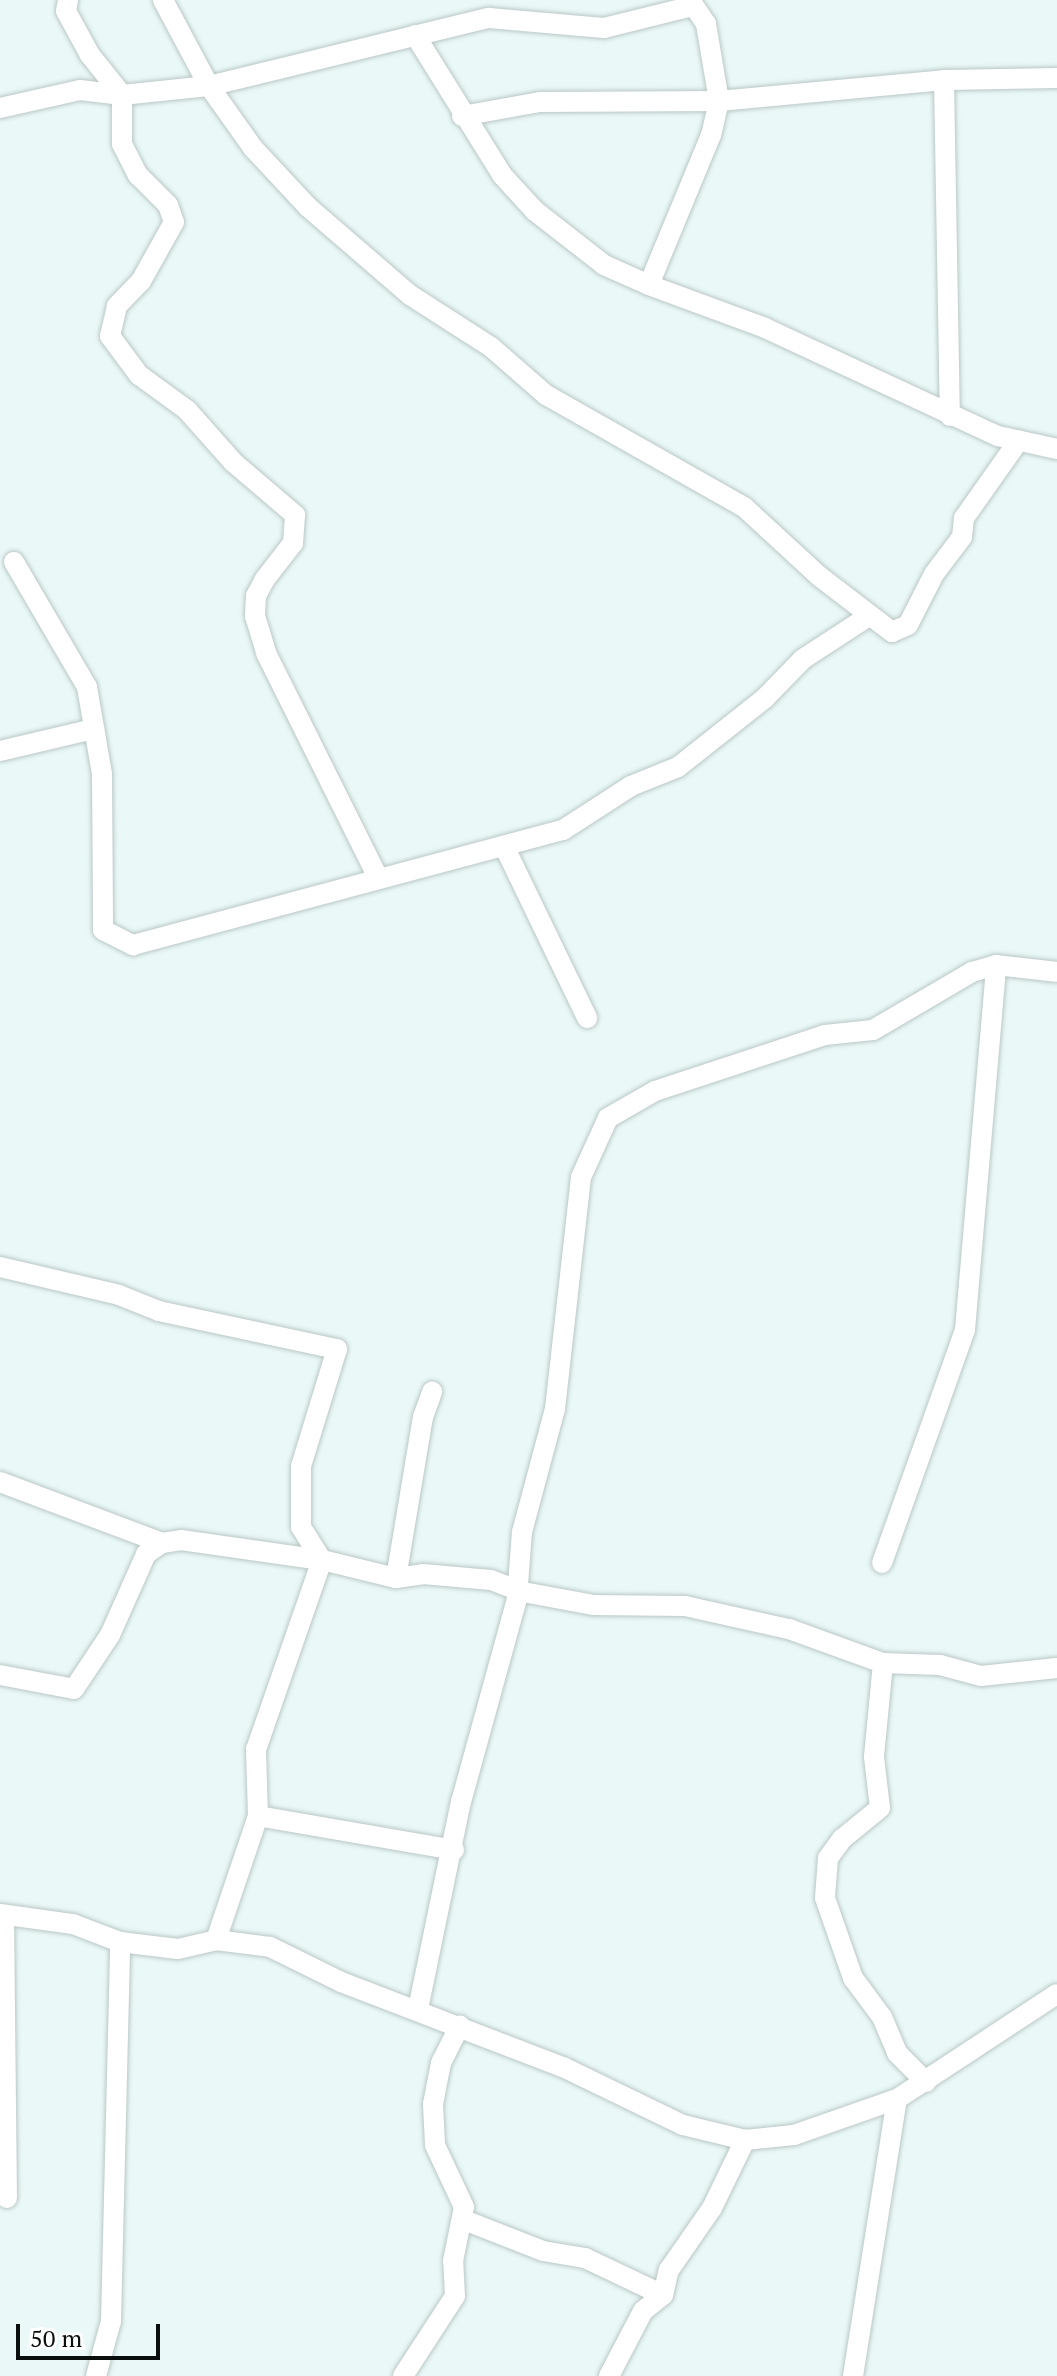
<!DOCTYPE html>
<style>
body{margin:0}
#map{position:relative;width:1057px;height:2376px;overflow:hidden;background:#eaf9f7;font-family:"PT Serif",serif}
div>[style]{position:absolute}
.roads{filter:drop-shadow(0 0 2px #bac7c6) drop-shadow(0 0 2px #bac7c6)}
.minor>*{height:20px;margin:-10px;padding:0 10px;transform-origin:10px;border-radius:10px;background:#fff}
span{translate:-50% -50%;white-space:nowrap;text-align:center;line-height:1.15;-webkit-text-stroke:6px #fff;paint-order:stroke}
.scale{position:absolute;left:16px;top:2324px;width:144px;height:36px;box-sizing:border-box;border:4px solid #0a0f0e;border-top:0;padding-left:10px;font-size:24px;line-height:28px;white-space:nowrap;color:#0a0f0e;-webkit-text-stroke:6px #fff;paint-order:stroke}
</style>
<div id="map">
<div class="roads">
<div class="minor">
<div style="left:68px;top:0;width:11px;rotate:100deg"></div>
<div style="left:66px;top:11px;width:50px;rotate:61.4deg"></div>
<div style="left:90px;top:55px;width:51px;rotate:51.3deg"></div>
<div style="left:122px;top:95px;width:49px;rotate:90deg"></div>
<div style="left:122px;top:144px;width:35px;rotate:63deg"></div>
<div style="left:138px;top:175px;width:42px;rotate:45deg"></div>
<div style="left:168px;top:205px;width:18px;rotate:71deg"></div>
<div style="left:174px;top:222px;width:68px;rotate:119.2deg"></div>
<div style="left:141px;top:281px;width:35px;rotate:134deg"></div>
<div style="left:117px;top:306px;width:31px;rotate:103deg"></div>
<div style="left:110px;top:336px;width:49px;rotate:53.4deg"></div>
<div style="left:139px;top:375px;width:59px;rotate:36.1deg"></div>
<div style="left:187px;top:410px;width:69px;rotate:48.5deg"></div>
<div style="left:233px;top:462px;width:82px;rotate:40.5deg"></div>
<div style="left:295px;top:515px;width:28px;rotate:94deg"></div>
<div style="left:293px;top:543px;width:46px;rotate:127.9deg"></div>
<div style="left:265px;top:579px;width:19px;rotate:118deg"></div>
<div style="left:256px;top:596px;width:20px;rotate:93deg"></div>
<div style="left:255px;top:616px;width:39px;rotate:73deg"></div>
<div style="left:266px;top:653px;width:251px;rotate:63.5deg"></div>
<div style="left:163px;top:0;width:98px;rotate:61.9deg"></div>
<div style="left:209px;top:86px;width:76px;rotate:54.6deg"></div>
<div style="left:253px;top:148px;width:81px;rotate:47deg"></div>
<div style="left:308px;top:207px;width:135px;rotate:40.8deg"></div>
<div style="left:410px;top:295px;width:96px;rotate:32.7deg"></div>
<div style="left:491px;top:347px;width:73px;rotate:41.1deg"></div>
<div style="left:546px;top:395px;width:227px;rotate:29.5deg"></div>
<div style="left:744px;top:507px;width:102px;rotate:42.6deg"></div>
<div style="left:819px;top:576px;width:92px;rotate:37.5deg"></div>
<div style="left:892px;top:632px;width:17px;rotate:-24deg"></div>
<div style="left:908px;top:625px;width:57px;rotate:-63deg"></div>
<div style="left:934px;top:574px;width:46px;rotate:-52.9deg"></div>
<div style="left:962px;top:537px;width:19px;rotate:-84deg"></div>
<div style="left:964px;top:518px;width:95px;rotate:-54.8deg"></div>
<div style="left:690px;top:0;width:29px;rotate:56deg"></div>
<div style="left:706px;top:24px;width:78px;rotate:80.4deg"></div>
<div style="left:719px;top:101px;width:35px;rotate:103deg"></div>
<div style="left:711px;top:135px;width:162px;rotate:112.5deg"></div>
<div style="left:649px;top:285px;width:124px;rotate:20.3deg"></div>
<div style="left:765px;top:328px;width:257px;rotate:24.9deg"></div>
<div style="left:998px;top:436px;width:60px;rotate:12.4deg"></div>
<div style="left:415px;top:35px;width:165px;rotate:58.1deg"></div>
<div style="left:502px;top:175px;width:49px;rotate:47.5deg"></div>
<div style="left:535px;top:211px;width:88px;rotate:38deg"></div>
<div style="left:604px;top:265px;width:49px;rotate:24deg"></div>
<div style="left:944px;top:80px;width:336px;rotate:89deg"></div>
<div style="left:0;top:108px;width:82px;rotate:-12.7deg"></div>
<div style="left:80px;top:90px;width:42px;rotate:6.8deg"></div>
<div style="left:122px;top:95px;width:87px;rotate:-5.9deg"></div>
<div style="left:209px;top:86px;width:288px;rotate:-13.7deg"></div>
<div style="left:489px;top:18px;width:115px;rotate:5deg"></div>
<div style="left:604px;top:28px;width:92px;rotate:-13.9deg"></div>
<div style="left:462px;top:116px;width:79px;rotate:-10.2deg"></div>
<div style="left:540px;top:102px;width:179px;rotate:-0.3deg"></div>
<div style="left:719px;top:101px;width:226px;rotate:-5.3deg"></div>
<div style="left:944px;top:80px;width:113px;rotate:-1deg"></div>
<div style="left:14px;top:562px;width:145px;rotate:59.7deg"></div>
<div style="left:87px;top:687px;width:88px;rotate:80.2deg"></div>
<div style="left:102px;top:774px;width:156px;rotate:89.6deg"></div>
<div style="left:103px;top:930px;width:34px;rotate:27deg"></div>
<div style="left:133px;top:945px;width:445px;rotate:-15deg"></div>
<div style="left:563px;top:830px;width:81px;rotate:-32.9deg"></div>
<div style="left:631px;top:786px;width:51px;rotate:-22deg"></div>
<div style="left:678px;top:767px;width:111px;rotate:-38.4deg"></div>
<div style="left:765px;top:698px;width:54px;rotate:-45.7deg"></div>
<div style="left:803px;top:659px;width:79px;rotate:-33.1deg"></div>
<div style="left:0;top:751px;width:97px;rotate:-13.2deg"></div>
<div style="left:505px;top:848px;width:189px;rotate:64.2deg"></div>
<div style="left:0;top:1267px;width:122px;rotate:13.2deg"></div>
<div style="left:119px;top:1295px;width:43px;rotate:21.8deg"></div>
<div style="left:159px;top:1311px;width:182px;rotate:12.1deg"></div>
<div style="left:337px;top:1349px;width:122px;rotate:107.1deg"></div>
<div style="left:301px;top:1466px;width:61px;rotate:90deg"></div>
<div style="left:301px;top:1527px;width:39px;rotate:58deg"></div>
<div style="left:322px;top:1560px;width:200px;rotate:109.2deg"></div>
<div style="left:256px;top:1749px;width:67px;rotate:88.3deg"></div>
<div style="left:258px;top:1816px;width:131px;rotate:108.7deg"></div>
<div style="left:0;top:1482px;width:173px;rotate:20.6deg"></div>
<div style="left:882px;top:1563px;width:247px;rotate:-70.4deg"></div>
<div style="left:965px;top:1330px;width:366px;rotate:-85.1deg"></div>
<div style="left:996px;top:965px;width:61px;rotate:6.5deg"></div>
<div style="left:396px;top:1578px;width:163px;rotate:-80.5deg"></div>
<div style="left:423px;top:1417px;width:27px;rotate:-70deg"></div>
<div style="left:883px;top:1663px;width:94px;rotate:95.5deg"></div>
<div style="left:874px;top:1757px;width:51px;rotate:83.3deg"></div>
<div style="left:880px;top:1808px;width:49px;rotate:140.8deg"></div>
<div style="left:842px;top:1839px;width:24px;rotate:126deg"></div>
<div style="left:828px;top:1858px;width:40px;rotate:94.3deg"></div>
<div style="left:825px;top:1898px;width:85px;rotate:70.7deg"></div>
<div style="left:853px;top:1978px;width:49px;rotate:53.4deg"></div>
<div style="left:882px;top:2017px;width:39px;rotate:67deg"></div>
<div style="left:897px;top:2053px;width:41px;rotate:45deg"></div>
<div style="left:0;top:1675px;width:75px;rotate:10.7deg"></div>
<div style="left:74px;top:1689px;width:65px;rotate:-56.3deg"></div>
<div style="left:110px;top:1635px;width:89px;rotate:-66deg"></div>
<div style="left:146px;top:1554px;width:19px;rotate:-35deg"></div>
<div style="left:162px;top:1543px;width:19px;rotate:-9deg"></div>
<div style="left:181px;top:1540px;width:142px;rotate:8.1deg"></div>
<div style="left:322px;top:1560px;width:76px;rotate:13.7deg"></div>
<div style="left:396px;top:1578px;width:27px;rotate:-8deg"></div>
<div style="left:423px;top:1574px;width:68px;rotate:5deg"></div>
<div style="left:491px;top:1580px;width:34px;rotate:21deg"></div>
<div style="left:523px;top:1592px;width:71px;rotate:10.5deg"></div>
<div style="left:593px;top:1605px;width:92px;rotate:0.6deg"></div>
<div style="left:685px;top:1606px;width:107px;rotate:12.5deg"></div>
<div style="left:789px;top:1629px;width:100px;rotate:19.9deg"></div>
<div style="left:883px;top:1663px;width:57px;rotate:2deg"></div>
<div style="left:940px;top:1665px;width:42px;rotate:15deg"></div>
<div style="left:981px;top:1676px;width:76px;rotate:-6deg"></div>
<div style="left:258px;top:1816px;width:199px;rotate:9.8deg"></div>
<div style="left:0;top:1914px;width:74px;rotate:7.8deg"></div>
<div style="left:73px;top:1924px;width:50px;rotate:21deg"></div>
<div style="left:120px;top:1942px;width:58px;rotate:6.9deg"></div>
<div style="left:178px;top:1949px;width:39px;rotate:-13deg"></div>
<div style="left:216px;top:1940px;width:54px;rotate:7.4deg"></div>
<div style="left:270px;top:1947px;width:79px;rotate:26.2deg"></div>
<div style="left:341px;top:1982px;width:238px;rotate:21deg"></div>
<div style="left:563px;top:2067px;width:133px;rotate:25.8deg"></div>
<div style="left:683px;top:2125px;width:64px;rotate:13.6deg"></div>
<div style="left:745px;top:2140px;width:49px;rotate:-5.8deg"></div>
<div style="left:794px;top:2135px;width:109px;rotate:-19.3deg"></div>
<div style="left:897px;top:2099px;width:191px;rotate:-33.3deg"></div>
<div style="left:4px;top:1915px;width:283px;rotate:89.4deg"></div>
<div style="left:418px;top:2009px;width:211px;rotate:-78.3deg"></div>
<div style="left:461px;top:1802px;width:212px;rotate:-74.6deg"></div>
<div style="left:517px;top:1598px;width:66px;rotate:-85.7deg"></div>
<div style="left:522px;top:1532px;width:127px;rotate:-75deg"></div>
<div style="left:555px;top:1409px;width:233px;rotate:-83.6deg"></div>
<div style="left:581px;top:1177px;width:65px;rotate:-65.4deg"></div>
<div style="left:608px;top:1118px;width:54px;rotate:-29.9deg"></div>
<div style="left:655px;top:1091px;width:179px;rotate:-18.2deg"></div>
<div style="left:825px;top:1035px;width:48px;rotate:-5.9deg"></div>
<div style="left:873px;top:1030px;width:115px;rotate:-30.4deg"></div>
<div style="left:972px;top:972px;width:25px;rotate:-16deg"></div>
<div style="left:464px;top:2220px;width:85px;rotate:21.4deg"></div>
<div style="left:543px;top:2251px;width:43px;rotate:9.5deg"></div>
<div style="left:585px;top:2258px;width:86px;rotate:25.4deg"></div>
<div style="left:96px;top:2376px;width:57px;rotate:-74.7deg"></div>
<div style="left:111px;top:2321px;width:379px;rotate:-88.6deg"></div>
<div style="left:403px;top:2376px;width:95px;rotate:-57deg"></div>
<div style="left:455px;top:2296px;width:35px;rotate:-93deg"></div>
<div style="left:453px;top:2261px;width:55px;rotate:-78.5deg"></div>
<div style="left:464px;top:2207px;width:68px;rotate:-115.1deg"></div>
<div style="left:435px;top:2145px;width:41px;rotate:-92.8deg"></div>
<div style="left:433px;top:2104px;width:42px;rotate:-79deg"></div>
<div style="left:441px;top:2063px;width:42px;rotate:-63.4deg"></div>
<div style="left:609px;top:2376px;width:73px;rotate:-62.4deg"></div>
<div style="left:643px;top:2311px;width:26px;rotate:-39deg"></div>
<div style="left:663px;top:2295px;width:26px;rotate:-77deg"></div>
<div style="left:669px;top:2270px;width:75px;rotate:-55.3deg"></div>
<div style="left:712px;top:2208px;width:76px;rotate:-64.1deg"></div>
<div style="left:853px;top:2376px;width:280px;rotate:-81deg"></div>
</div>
</div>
<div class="scale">50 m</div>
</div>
